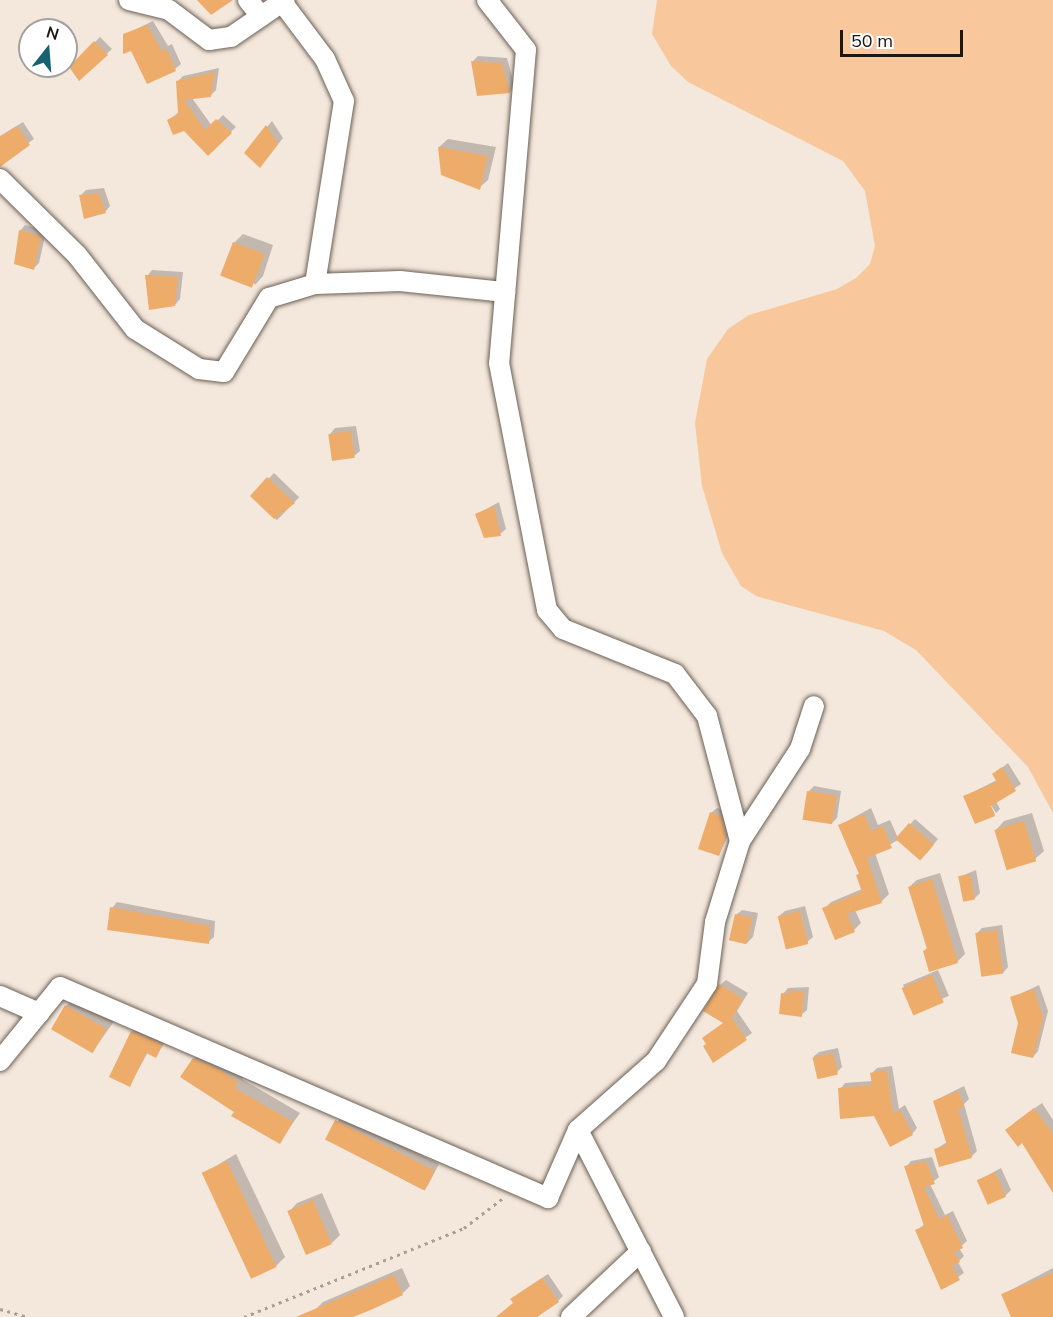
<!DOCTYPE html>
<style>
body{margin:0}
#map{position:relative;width:1053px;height:1317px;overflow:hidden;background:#f4e7db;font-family:Mulish,sans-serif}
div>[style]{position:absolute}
.green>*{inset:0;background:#f8c89c}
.shadow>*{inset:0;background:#0003;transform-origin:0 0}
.building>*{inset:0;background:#eeac6a;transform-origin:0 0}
.path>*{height:3px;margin-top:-1.5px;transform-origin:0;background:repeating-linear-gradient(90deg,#a99f95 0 3px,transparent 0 7.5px)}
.roads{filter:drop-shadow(0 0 2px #6b6056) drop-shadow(0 0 2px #6b6056)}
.street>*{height:20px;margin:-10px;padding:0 10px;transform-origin:10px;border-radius:10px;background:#fff}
span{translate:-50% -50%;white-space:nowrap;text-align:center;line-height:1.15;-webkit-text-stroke:6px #fff;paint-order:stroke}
.north{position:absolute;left:18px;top:18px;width:60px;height:60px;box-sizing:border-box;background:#fff;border:2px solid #a4a2a1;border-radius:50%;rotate:17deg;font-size:16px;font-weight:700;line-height:24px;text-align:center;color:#1b1713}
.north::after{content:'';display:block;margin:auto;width:21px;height:27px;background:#196170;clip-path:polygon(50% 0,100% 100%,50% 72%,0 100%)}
.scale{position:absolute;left:840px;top:30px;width:123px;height:27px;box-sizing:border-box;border:3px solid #1b1713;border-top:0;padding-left:8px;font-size:18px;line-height:21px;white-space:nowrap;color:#1b1713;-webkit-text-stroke:4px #fff;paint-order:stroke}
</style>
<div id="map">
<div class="green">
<div style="clip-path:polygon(657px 0,1053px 0,1053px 813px,1028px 767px,916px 650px,884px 631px,756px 596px,741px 586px,722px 553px,702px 486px,695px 423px,707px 359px,728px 329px,749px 315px,837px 289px,856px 278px,870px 264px,875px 246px,865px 191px,843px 161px,688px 82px,671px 66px,652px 34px)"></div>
</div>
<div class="shadow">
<div style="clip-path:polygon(153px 21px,168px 46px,172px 44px,181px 64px,175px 69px,124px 35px)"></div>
<div style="clip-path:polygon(100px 37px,112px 49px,79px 79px,71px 67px)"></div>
<div style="clip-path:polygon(478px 56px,507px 58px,515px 87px,510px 92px,473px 61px)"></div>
<div style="clip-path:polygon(219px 68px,216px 90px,210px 96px,192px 98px,212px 126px,223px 115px,236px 127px,208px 154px,184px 129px,169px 120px,179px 112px,177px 82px,183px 76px)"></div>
<div style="clip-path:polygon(272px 121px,283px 138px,265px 161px,246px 152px)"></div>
<div style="clip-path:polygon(23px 122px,34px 139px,0 163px,0 136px)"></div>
<div style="clip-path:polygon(448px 139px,496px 147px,488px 180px,479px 188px,442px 174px,439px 147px)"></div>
<div style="clip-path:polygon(104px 188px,110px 206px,105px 212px,81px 195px,86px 190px)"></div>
<div style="clip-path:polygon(25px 225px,46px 231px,39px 263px,34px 268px,20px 231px)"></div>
<div style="clip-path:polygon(243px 234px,273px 245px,263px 276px,255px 285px,234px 243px)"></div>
<div style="clip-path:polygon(152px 270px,183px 272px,180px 299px,175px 305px,147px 276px)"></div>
<div style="clip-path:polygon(356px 426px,360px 451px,354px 456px,330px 434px,335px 428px)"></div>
<div style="left:274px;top:473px;width:35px;height:32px;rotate:44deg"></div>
<div style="clip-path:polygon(499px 502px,506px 529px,500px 534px,477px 514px)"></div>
<div style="clip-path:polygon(1008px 763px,1021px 784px,996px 801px,1000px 809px,996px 813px,987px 799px,995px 814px,975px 822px,965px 796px,997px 780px,994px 774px)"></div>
<div style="clip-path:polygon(814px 786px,841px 791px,837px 818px,831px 824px,808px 792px)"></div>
<div style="clip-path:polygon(717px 808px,726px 811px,731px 829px,719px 855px,711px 813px)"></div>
<div style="clip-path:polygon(871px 808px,878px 825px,890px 820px,898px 838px,915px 819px,938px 839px,926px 854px,898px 840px,875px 853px,889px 894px,881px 902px,855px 910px,861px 923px,854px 930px,824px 909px,831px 902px,862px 889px,860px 873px,840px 825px)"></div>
<div style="clip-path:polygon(1032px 813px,1044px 851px,1035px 859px,996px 830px,1004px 821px)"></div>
<div style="clip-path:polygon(976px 870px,980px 893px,974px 899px,959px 877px)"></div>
<div style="clip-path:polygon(940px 873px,965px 954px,957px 962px,924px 951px,928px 947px,909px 887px,917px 880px)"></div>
<div style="clip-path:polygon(117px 902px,215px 921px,214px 937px,208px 942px,112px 908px)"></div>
<div style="clip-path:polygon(805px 906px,813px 937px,807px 942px,779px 916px,785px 911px)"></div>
<div style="clip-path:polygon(742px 910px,758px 913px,753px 937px,747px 943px,736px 915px)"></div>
<div style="clip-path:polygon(1002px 925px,1008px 967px,1003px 973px,977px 933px,982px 928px)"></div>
<div style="left:938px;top:970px;width:28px;height:38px;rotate:67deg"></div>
<div style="clip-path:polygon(726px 980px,748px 993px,737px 1011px,752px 1033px,714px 1060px,704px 1038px,725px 1022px,720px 985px)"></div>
<div style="clip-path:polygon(1039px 985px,1048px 1011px,1038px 1051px,1033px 1057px,1011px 998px)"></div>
<div style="clip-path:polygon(809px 987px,807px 1010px,801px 1015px,783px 994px,788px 988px)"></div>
<div style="clip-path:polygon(75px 997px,115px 1020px,93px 1051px,66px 1006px)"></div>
<div style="clip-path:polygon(138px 1026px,167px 1039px,156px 1056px,148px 1052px,130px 1085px,132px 1032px)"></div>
<div style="clip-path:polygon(838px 1048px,842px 1067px,837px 1072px,813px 1057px,819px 1052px)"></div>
<div style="clip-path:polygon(203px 1050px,246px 1073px,242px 1079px,300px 1113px,279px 1143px,236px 1112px,194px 1059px)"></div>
<div style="clip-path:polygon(892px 1066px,899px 1109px,905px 1105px,917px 1128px,912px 1134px,840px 1089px,845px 1083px,873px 1081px,872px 1073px,877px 1068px)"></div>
<div style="clip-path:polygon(964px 1086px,969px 1099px,964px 1104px,977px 1151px,971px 1157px,936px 1149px,947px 1142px,934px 1101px)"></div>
<div style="clip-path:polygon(1042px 1103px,1053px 1120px,1053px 1187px,1014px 1123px)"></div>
<div style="clip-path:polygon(342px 1115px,439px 1164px,428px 1185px,423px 1190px,327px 1139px)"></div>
<div style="clip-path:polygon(236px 1154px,285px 1257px,276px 1266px,204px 1173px)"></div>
<div style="clip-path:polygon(932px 1157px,939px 1177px,930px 1184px,945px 1215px,953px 1211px,967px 1241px,959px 1248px,964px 1256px,958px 1262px,964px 1273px,942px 1288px,917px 1230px,925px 1224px,906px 1167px,911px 1161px)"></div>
<div style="clip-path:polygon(1001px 1168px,1011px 1190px,1005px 1196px,979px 1180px)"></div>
<div style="clip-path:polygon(322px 1193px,340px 1235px,332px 1243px,289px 1212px,297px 1203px)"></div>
<div style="clip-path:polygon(402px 1268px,410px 1286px,402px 1294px,347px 1317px,318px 1317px,315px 1310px,323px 1302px)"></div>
<div style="clip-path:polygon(1053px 1268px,1053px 1317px,1012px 1317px,1003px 1294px)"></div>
<div style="clip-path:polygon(548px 1274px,563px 1296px,558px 1301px,537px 1317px,497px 1317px,515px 1303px,512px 1299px,518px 1294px)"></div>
</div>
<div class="building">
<div style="clip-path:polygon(197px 0,233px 0,211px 15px)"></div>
<div style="clip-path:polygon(147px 25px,162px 51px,167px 49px,176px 71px,147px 84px,131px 51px,123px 54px,123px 34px)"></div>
<div style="clip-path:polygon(94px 41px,108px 55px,79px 81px,69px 67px)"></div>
<div style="clip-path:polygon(471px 61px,502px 63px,510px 93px,477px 96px)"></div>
<div style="clip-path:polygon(215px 72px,211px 97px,184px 100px,205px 130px,216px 119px,232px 133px,208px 156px,184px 131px,173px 135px,167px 120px,178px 114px,176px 81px)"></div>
<div style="clip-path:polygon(266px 125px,278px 144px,260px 168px,244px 153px)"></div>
<div style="clip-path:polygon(17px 126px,30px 145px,0 167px,0 137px)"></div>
<div style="clip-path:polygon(438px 147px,488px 156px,480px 190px,441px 175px)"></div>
<div style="clip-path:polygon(99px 193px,106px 213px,84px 219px,79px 195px)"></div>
<div style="clip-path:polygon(19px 230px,41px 236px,34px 270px,14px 264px)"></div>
<div style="left:233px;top:242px;width:34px;height:36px;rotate:21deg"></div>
<div style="clip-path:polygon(145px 275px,178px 277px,175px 306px,149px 310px)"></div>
<div style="left:351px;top:431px;width:27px;height:23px;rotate:82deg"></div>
<div style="clip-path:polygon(267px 477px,295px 503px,274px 519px,250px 496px)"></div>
<div style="clip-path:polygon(494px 506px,501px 536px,484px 538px,475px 514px)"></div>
<div style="clip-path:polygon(1002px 767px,1016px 791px,991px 806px,995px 816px,975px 824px,963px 796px,997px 782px,992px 774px)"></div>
<div style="left:807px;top:791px;width:30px;height:29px;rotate:9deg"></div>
<div style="clip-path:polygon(710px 812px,721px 816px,726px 836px,719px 856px,698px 849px)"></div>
<div style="clip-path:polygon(864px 814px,871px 831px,883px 826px,892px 848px,867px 858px,882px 903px,847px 914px,855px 932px,835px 940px,822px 908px,862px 892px,856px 875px,859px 874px,838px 825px)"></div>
<div style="left:1024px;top:821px;width:42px;height:31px;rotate:73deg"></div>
<div style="left:909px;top:823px;width:33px;height:21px;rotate:41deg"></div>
<div style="left:970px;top:874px;width:26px;height:12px;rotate:79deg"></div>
<div style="clip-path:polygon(932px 879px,958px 963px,929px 972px,923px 951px,927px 949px,908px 887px)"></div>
<div style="clip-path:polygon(110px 907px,210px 926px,209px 944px,107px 930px)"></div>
<div style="left:800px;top:911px;width:34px;height:23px;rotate:76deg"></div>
<div style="left:735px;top:914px;width:18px;height:27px;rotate:13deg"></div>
<div style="left:997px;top:930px;width:44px;height:22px;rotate:82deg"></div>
<div style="left:932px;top:975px;width:30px;height:33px;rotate:67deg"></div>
<div style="clip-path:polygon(719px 984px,743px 999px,732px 1018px,747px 1040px,713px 1063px,703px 1046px,706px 1044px,702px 1038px,723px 1023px,703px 1011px)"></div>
<div style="clip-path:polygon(1034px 989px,1043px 1018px,1033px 1058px,1011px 1053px,1018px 1023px,1010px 997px)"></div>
<div style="clip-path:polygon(789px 990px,804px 992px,802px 1017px,779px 1014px,781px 993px,789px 994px)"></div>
<div style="left:65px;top:1005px;width:48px;height:28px;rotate:30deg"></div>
<div style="clip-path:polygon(131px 1031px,163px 1044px,156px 1058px,146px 1053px,130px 1087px,109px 1077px)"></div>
<div style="left:833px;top:1053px;width:22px;height:21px;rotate:77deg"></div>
<div style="clip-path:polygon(193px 1058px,215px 1067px,238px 1082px,235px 1088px,293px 1122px,280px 1144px,231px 1116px,234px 1112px,180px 1077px)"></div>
<div style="clip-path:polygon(887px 1070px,893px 1113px,900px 1110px,913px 1135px,890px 1147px,874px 1116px,840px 1119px,838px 1088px,872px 1085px,870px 1073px)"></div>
<div style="clip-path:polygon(958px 1091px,964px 1106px,958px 1108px,972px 1158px,939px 1167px,934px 1149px,947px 1145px,933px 1101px)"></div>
<div style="clip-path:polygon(1034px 1108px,1053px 1134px,1053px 1193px,1022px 1143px,1018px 1147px,1005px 1130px)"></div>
<div style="left:335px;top:1120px;width:112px;height:22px;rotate:27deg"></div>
<div style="left:227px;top:1161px;width:117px;height:28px;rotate:65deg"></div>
<div style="clip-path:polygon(926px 1161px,935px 1184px,924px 1187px,939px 1219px,947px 1215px,963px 1248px,954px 1252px,960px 1262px,952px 1266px,960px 1280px,941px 1290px,915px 1230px,924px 1226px,904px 1166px)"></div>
<div style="left:995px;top:1172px;width:27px;height:20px;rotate:66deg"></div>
<div style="left:313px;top:1200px;width:48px;height:28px;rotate:67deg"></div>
<div style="clip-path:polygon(1053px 1273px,1053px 1317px,1011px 1317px,1001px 1294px)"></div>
<div style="clip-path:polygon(394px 1275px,403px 1295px,373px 1309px,353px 1317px,296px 1317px)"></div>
<div style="clip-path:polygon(542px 1278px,559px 1302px,537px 1317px,496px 1317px,513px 1303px,510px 1299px)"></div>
</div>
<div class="path">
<div style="left:0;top:1309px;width:29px;rotate:16deg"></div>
<div style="left:244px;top:1317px;width:237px;rotate:-22deg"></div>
<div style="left:464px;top:1228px;width:49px;rotate:-37.6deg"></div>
</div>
<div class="roads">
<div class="street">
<div style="left:129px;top:0;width:41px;rotate:14deg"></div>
<div style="left:169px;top:10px;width:50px;rotate:36.9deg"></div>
<div style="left:209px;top:40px;width:22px;rotate:-8deg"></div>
<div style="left:231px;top:37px;width:65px;rotate:-34.4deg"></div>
<div style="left:248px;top:0;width:21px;rotate:51deg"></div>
<div style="left:487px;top:0;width:63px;rotate:52deg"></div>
<div style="left:526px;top:50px;width:314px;rotate:94.9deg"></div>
<div style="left:499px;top:363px;width:252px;rotate:79deg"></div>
<div style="left:547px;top:610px;width:25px;rotate:50deg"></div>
<div style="left:563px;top:629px;width:121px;rotate:21.9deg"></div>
<div style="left:675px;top:674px;width:53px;rotate:52.7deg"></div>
<div style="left:707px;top:716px;width:129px;rotate:75.2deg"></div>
<div style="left:282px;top:2px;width:71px;rotate:53deg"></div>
<div style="left:325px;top:59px;width:46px;rotate:65.7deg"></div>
<div style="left:344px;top:101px;width:185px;rotate:99deg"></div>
<div style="left:0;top:179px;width:108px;rotate:44.6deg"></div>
<div style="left:77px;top:255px;width:94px;rotate:51.9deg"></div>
<div style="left:135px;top:329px;width:75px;rotate:32deg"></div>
<div style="left:199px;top:369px;width:25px;rotate:7deg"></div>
<div style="left:224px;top:372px;width:87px;rotate:-58.7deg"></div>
<div style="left:269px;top:298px;width:48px;rotate:-16.9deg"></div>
<div style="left:315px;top:284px;width:85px;rotate:-2deg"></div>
<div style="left:400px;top:281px;width:106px;rotate:6deg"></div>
<div style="left:0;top:996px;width:43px;rotate:23.6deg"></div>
<div style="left:39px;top:1013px;width:33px;rotate:-51deg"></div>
<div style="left:60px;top:987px;width:532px;rotate:23.38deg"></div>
<div style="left:548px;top:1198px;width:74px;rotate:-66.2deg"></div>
<div style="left:578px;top:1130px;width:210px;rotate:62.8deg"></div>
<div style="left:0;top:1061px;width:62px;rotate:-50.9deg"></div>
<div style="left:578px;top:1130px;width:104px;rotate:-41.5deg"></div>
<div style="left:656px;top:1061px;width:92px;rotate:-56.5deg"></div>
<div style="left:707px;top:984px;width:63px;rotate:-82.6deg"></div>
<div style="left:715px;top:922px;width:85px;rotate:-72.8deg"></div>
<div style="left:740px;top:841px;width:110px;rotate:-56.9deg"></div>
<div style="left:800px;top:749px;width:45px;rotate:-72deg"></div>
<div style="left:571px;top:1317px;width:96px;rotate:-43.3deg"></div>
</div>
</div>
<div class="north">N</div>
<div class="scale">50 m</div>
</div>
